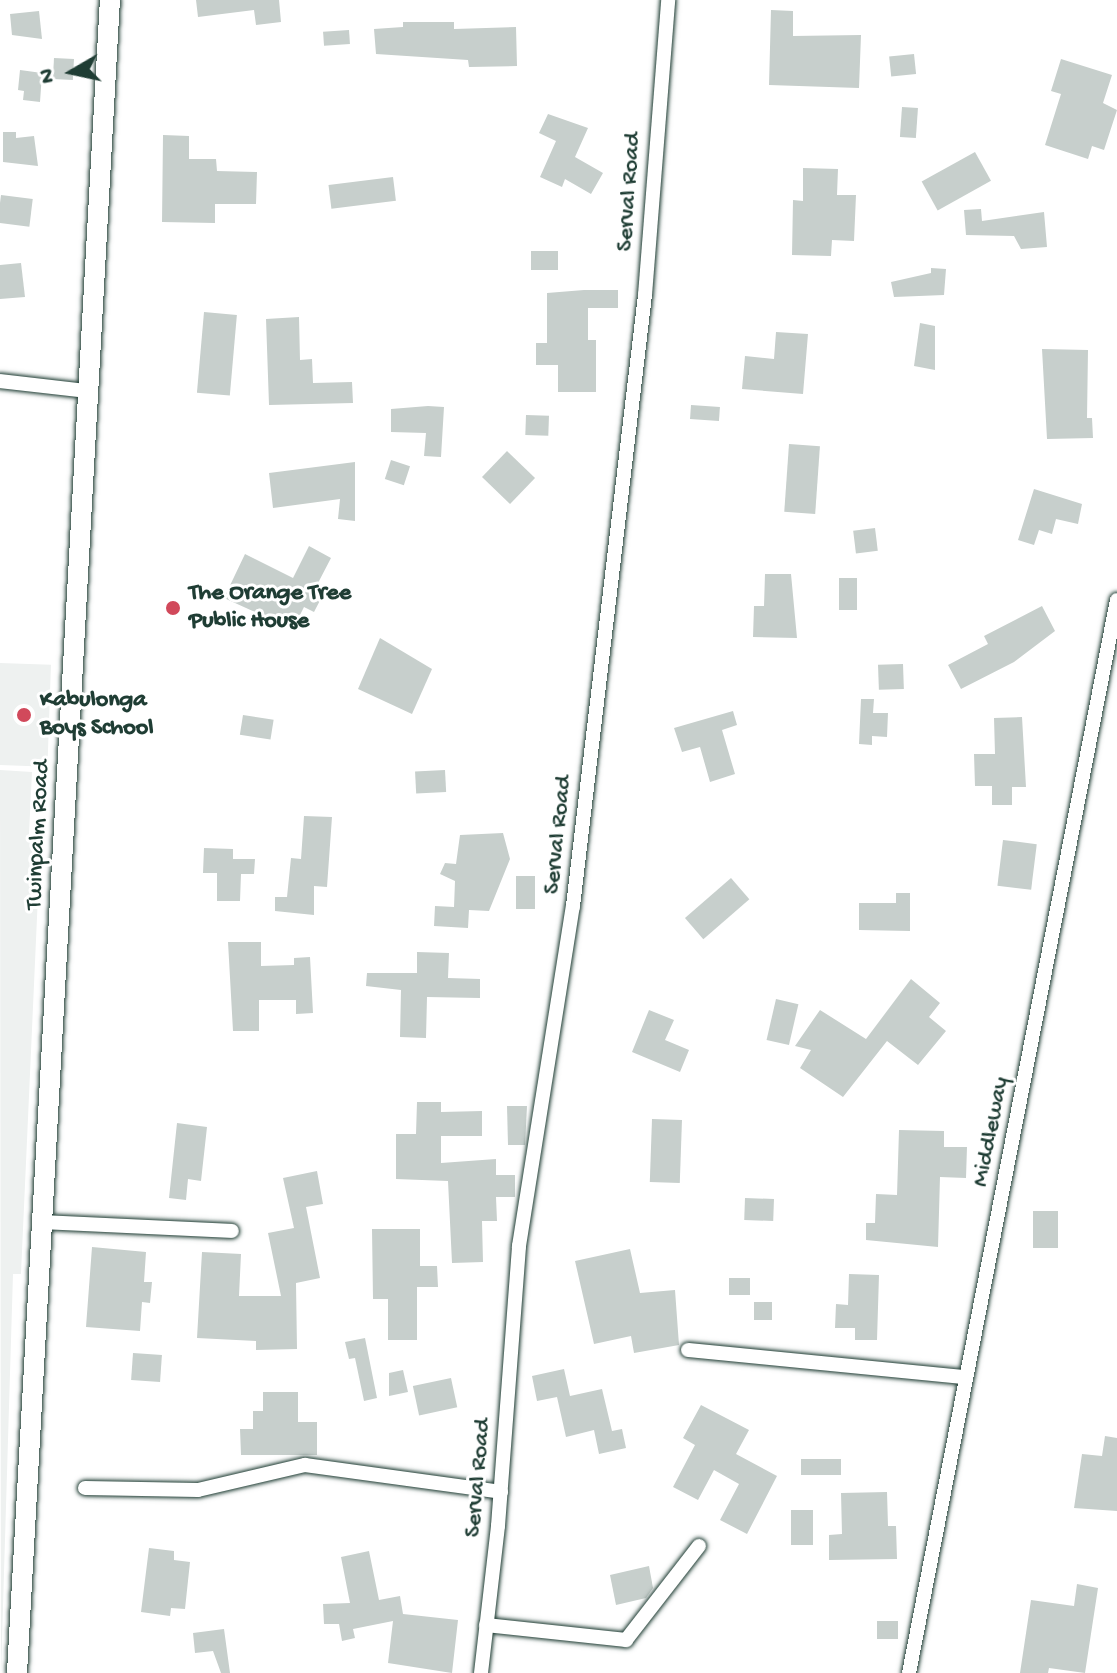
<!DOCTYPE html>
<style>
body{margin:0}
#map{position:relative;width:1117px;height:1673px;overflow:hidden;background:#fff;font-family:"Gochi Hand",sans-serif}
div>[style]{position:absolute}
.built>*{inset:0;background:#eef1f0;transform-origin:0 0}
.building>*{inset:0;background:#c7cfcc;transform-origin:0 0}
.roads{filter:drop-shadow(0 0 2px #1f3d34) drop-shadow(0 0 2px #1f3d34)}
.minor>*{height:14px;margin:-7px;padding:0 7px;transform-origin:7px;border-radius:7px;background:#fff}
.secondary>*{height:20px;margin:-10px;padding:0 10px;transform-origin:10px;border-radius:10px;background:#fff}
.dots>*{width:22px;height:22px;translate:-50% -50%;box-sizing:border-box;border:4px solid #fff;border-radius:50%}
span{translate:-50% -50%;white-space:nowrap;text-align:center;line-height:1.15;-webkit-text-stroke:6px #fff;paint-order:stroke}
.street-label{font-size:24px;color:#1f3d34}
.poi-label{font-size:24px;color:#1f3d34;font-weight:700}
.left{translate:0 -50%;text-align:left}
.north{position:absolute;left:32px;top:32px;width:80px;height:80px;-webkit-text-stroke:6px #fff;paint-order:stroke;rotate:261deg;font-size:22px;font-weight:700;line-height:32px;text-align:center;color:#1f3d34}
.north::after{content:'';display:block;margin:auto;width:28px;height:36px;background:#1f3d34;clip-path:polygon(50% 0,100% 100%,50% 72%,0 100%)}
</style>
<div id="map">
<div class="built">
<div style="left:0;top:663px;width:51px;height:102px;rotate:2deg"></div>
<div style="clip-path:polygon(0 770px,32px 772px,29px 834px,40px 851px,21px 1274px,13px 1274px,1px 1673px)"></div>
</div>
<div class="building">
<div style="clip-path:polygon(196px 0,279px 0,281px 22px,256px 25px,254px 10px,198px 17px)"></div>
<div style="clip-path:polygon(771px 10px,793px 11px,793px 36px,861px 35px,859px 88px,769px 85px)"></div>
<div style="clip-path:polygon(39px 11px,42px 39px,12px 35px,10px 14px)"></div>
<div style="clip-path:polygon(403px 22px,454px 22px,454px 29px,516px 27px,517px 66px,469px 67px,468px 60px,376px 54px,374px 29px,403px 27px)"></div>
<div style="left:349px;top:30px;width:14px;height:26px;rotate:86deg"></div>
<div style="left:914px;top:54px;width:20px;height:25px;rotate:84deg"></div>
<div style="left:54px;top:58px;width:20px;height:21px;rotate:3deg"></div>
<div style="clip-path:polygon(1061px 59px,1112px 75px,1103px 103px,1117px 110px,1104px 150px,1092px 146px,1088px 159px,1045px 145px,1061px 94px,1051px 91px)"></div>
<div style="clip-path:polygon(20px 70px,42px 73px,40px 102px,23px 100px,24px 91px,18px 90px)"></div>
<div style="left:902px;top:107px;width:16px;height:30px;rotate:4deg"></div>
<div style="clip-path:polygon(548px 114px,588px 128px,575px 157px,603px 173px,591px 194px,565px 179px,562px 187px,540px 177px,556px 141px,539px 133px)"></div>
<div style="clip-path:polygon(3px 132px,16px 132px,16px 138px,34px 136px,38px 166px,3px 162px)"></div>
<div style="clip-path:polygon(163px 135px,189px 136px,189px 159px,216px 159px,217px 171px,257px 172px,256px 204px,215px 204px,215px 223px,162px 222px)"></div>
<div style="left:975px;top:152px;width:33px;height:61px;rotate:61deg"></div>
<div style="clip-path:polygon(803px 168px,838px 169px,837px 195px,856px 195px,854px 241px,832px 240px,831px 256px,792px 255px,793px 200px,803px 201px)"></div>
<div style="left:393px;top:177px;width:24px;height:65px;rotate:83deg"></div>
<div style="left:1px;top:195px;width:32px;height:28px;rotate:7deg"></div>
<div style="clip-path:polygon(981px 209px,982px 221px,1044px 212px,1047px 247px,1021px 249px,1014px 236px,966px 235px,964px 210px)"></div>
<div style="left:531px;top:251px;width:27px;height:19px"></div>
<div style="clip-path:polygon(21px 263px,25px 297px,0 299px,0 265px)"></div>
<div style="clip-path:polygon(931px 268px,946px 269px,944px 295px,894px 297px,891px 282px,931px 273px)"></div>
<div style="clip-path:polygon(584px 290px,618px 290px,618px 308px,588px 308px,588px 340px,596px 340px,596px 392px,558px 392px,558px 365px,536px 365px,536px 343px,547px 343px,547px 293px)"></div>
<div style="left:204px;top:312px;width:33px;height:81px;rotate:5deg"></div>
<div style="clip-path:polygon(299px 317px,300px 360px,312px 359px,313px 383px,352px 382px,353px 403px,269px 405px,266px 319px)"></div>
<div style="clip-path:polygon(920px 323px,935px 326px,935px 370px,914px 366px)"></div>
<div style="clip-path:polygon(776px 332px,808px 334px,803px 394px,742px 389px,745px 356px,774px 359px)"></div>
<div style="clip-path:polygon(1042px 349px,1088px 350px,1087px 418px,1092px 418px,1093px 438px,1047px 439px)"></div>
<div style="left:691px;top:405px;width:29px;height:14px;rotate:4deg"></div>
<div style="clip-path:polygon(428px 406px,444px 407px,441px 457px,424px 456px,426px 433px,391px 432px,391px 409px)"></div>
<div style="left:526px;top:415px;width:23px;height:20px;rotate:2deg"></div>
<div style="left:789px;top:444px;width:31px;height:68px;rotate:4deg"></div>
<div style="left:507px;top:451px;width:39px;height:36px;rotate:44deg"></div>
<div style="left:391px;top:460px;width:20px;height:20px;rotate:18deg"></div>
<div style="clip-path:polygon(355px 462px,355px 521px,338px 519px,340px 499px,273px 508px,269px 473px)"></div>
<div style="clip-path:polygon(1034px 489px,1082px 504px,1078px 524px,1056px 519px,1052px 534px,1039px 530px,1034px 545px,1018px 540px)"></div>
<div style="left:875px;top:528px;width:23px;height:22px;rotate:83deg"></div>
<div style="clip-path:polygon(309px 546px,331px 558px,318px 583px,327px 587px,314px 612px,304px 607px,293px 629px,224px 598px,245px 554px,293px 578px)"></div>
<div style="clip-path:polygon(765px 574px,791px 574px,797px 638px,753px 637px,754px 606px,764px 606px)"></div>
<div style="left:839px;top:578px;width:18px;height:32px"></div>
<div style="clip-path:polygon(1042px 606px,1055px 631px,1014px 662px,961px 689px,948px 665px,988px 644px,984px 636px)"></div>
<div style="clip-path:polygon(380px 638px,432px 669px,412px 714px,358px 689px)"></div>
<div style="left:903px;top:664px;width:25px;height:25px;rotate:88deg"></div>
<div style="clip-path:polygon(861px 699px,874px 699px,873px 713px,888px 713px,887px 737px,872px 736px,872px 745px,859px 744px)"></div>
<div style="clip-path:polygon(733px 711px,737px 725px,722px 730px,735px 774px,710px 782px,700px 747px,682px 752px,674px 728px)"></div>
<div style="left:243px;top:715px;width:31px;height:20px;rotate:9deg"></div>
<div style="clip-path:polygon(1022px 717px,1026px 787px,1012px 787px,1012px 805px,992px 805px,992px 786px,975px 786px,974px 754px,995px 754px,994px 718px)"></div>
<div style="left:445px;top:770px;width:22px;height:30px;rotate:87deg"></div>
<div style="clip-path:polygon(304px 816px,332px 817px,327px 887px,314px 886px,314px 915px,275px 911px,275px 897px,287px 897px,291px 858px,301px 859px)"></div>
<div style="clip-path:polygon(503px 833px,510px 859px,489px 911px,469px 910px,468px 928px,434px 926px,435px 906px,454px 907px,455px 881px,440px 874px,445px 863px,456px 864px,460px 835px)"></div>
<div style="left:1003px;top:840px;width:34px;height:46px;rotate:7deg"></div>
<div style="clip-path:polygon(204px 848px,233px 849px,233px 859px,255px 859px,254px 874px,241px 874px,240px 901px,217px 901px,217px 873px,203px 873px)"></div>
<div style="left:516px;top:876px;width:19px;height:33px"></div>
<div style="left:731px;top:878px;width:28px;height:61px;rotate:49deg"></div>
<div style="clip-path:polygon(896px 893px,910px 893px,910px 931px,859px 930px,859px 903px,896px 903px)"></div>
<div style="clip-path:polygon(228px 942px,261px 942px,261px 966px,294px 965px,294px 958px,310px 957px,313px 1013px,296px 1014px,296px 1000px,259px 1000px,259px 1031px,233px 1031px)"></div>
<div style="clip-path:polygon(417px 952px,449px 953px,448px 978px,480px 979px,480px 998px,427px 997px,426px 1038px,400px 1037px,401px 990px,366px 986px,367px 973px,417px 973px)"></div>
<div style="clip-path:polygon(911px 979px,940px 1003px,929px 1017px,946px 1031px,918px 1065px,887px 1041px,843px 1097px,800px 1068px,811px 1050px,795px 1046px,820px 1010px,866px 1039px)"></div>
<div style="left:776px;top:999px;width:23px;height:42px;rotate:13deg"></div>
<div style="clip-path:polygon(649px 1010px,674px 1020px,665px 1040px,689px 1050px,680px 1072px,632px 1052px)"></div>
<div style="clip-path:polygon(417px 1102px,441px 1102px,441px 1112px,482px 1111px,482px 1136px,441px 1136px,441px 1163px,496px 1159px,496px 1175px,515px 1175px,515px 1197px,496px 1197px,497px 1221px,482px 1221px,483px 1262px,452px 1263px,448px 1181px,396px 1179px,396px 1134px,416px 1134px)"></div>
<div style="clip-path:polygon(507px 1106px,527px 1106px,525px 1145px,508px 1145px)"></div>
<div style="left:652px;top:1119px;width:30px;height:63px;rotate:2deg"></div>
<div style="clip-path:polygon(177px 1123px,207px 1127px,201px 1181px,188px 1179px,186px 1200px,169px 1198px)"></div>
<div style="clip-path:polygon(899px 1130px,944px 1131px,944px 1147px,967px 1147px,966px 1178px,940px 1177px,938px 1247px,866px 1240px,866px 1223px,875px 1223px,876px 1194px,897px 1195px)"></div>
<div style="clip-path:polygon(317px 1171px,323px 1204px,306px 1207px,320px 1278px,296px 1283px,297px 1349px,256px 1350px,256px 1341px,197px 1338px,202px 1252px,241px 1254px,239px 1296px,281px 1296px,268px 1233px,294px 1228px,283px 1178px)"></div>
<div style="left:745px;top:1198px;width:29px;height:22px;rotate:2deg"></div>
<div style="left:1033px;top:1211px;width:25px;height:37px"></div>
<div style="clip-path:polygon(372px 1229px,420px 1229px,420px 1266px,437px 1266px,438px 1287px,417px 1287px,417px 1340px,388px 1340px,388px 1299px,373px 1299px)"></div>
<div style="clip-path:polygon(92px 1247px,146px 1252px,144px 1282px,152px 1282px,150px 1303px,142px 1302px,140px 1331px,86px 1327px)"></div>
<div style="clip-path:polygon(630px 1249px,640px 1293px,675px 1290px,679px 1345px,634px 1353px,631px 1336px,594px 1344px,575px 1261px)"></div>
<div style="clip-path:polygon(849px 1274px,879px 1275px,877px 1340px,855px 1340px,855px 1328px,835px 1328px,836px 1304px,848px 1305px)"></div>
<div style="left:729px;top:1278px;width:21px;height:17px"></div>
<div style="left:754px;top:1302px;width:18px;height:18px"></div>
<div style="clip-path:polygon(365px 1338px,377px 1398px,364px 1401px,355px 1358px,349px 1359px,345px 1342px)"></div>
<div style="left:133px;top:1353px;width:29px;height:27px;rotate:4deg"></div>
<div style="clip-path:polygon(564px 1369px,570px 1396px,602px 1389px,612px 1431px,622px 1429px,626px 1448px,599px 1454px,594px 1430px,566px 1437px,557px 1397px,537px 1401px,532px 1376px)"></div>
<div style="clip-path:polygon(403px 1370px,408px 1392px,389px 1396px,389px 1373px)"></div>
<div style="left:451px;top:1378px;width:30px;height:39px;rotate:78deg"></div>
<div style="clip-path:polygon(263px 1392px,298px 1392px,298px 1422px,317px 1422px,317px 1455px,241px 1455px,240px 1429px,253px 1429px,253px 1411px,263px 1411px)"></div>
<div style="clip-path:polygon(701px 1405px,749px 1430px,736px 1454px,777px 1476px,747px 1534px,720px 1520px,739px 1484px,714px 1470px,698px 1500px,673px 1487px,695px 1445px,683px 1438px)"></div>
<div style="clip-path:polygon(1105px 1436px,1117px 1438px,1117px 1511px,1074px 1508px,1082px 1454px,1102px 1456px)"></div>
<div style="left:841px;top:1459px;width:16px;height:40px;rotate:90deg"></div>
<div style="clip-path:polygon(887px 1492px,888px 1526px,896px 1526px,897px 1559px,829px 1560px,829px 1535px,842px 1534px,841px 1493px)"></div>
<div style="left:791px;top:1510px;width:22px;height:35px"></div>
<div style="clip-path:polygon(149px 1548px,174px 1551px,174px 1560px,190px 1562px,185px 1609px,171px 1608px,170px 1616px,141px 1612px)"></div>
<div style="clip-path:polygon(369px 1551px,379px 1600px,400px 1596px,403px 1614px,458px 1620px,452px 1673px,388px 1663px,393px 1621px,353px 1629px,355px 1638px,342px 1641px,339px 1624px,324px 1624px,323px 1604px,350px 1603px,341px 1557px)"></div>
<div style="clip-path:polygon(649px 1566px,653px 1588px,646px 1598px,616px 1605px,610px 1575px)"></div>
<div style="clip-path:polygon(1077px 1584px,1098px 1588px,1085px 1673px,1049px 1668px,1048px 1673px,1020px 1673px,1031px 1600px,1074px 1606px)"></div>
<div style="left:877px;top:1621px;width:21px;height:18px"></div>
<div style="clip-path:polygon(224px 1629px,230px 1673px,221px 1673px,213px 1651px,195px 1653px,193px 1633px)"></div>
</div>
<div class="roads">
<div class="minor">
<div style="left:0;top:381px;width:88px;rotate:6.6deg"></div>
<div style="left:43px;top:1222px;width:189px;rotate:2.7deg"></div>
<div style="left:688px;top:1350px;width:277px;rotate:5.6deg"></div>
<div style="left:85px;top:1488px;width:113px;rotate:1deg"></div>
<div style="left:198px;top:1490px;width:110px;rotate:-13.2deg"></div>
<div style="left:305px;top:1465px;width:198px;rotate:7.8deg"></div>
<div style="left:486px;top:1625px;width:141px;rotate:6.1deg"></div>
<div style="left:626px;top:1640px;width:119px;rotate:-52.2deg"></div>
<div style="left:481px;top:1673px;width:148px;rotate:-83.4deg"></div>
<div style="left:498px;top:1526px;width:281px;rotate:-85.7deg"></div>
<div style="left:519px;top:1246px;width:344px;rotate:-81deg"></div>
<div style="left:573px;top:906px;width:615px;rotate:-83.28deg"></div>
<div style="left:645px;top:295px;width:296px;rotate:-85.5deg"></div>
<div style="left:909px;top:1673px;width:1093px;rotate:-79.03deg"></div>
</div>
<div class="secondary">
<div style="left:17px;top:1673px;width:1676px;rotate:-86.82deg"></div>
</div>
</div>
<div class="dots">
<div style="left:173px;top:608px;background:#d1495b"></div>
<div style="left:24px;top:715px;background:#d1495b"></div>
</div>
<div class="street-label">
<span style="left:630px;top:192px;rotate:-86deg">Serval Road</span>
<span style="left:39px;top:835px;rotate:-87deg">Twinpalm Road</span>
<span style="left:559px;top:835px;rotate:-84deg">Serval Road</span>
<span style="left:992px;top:1132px;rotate:-79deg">Middleway</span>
<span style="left:479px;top:1478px;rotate:-85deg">Serval Road</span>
</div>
<div class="poi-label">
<span class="left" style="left:189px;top:608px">The Orange Tree<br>Public House</span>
<span class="left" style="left:40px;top:715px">Kabulonga<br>Boys School</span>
</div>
<div class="north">N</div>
</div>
